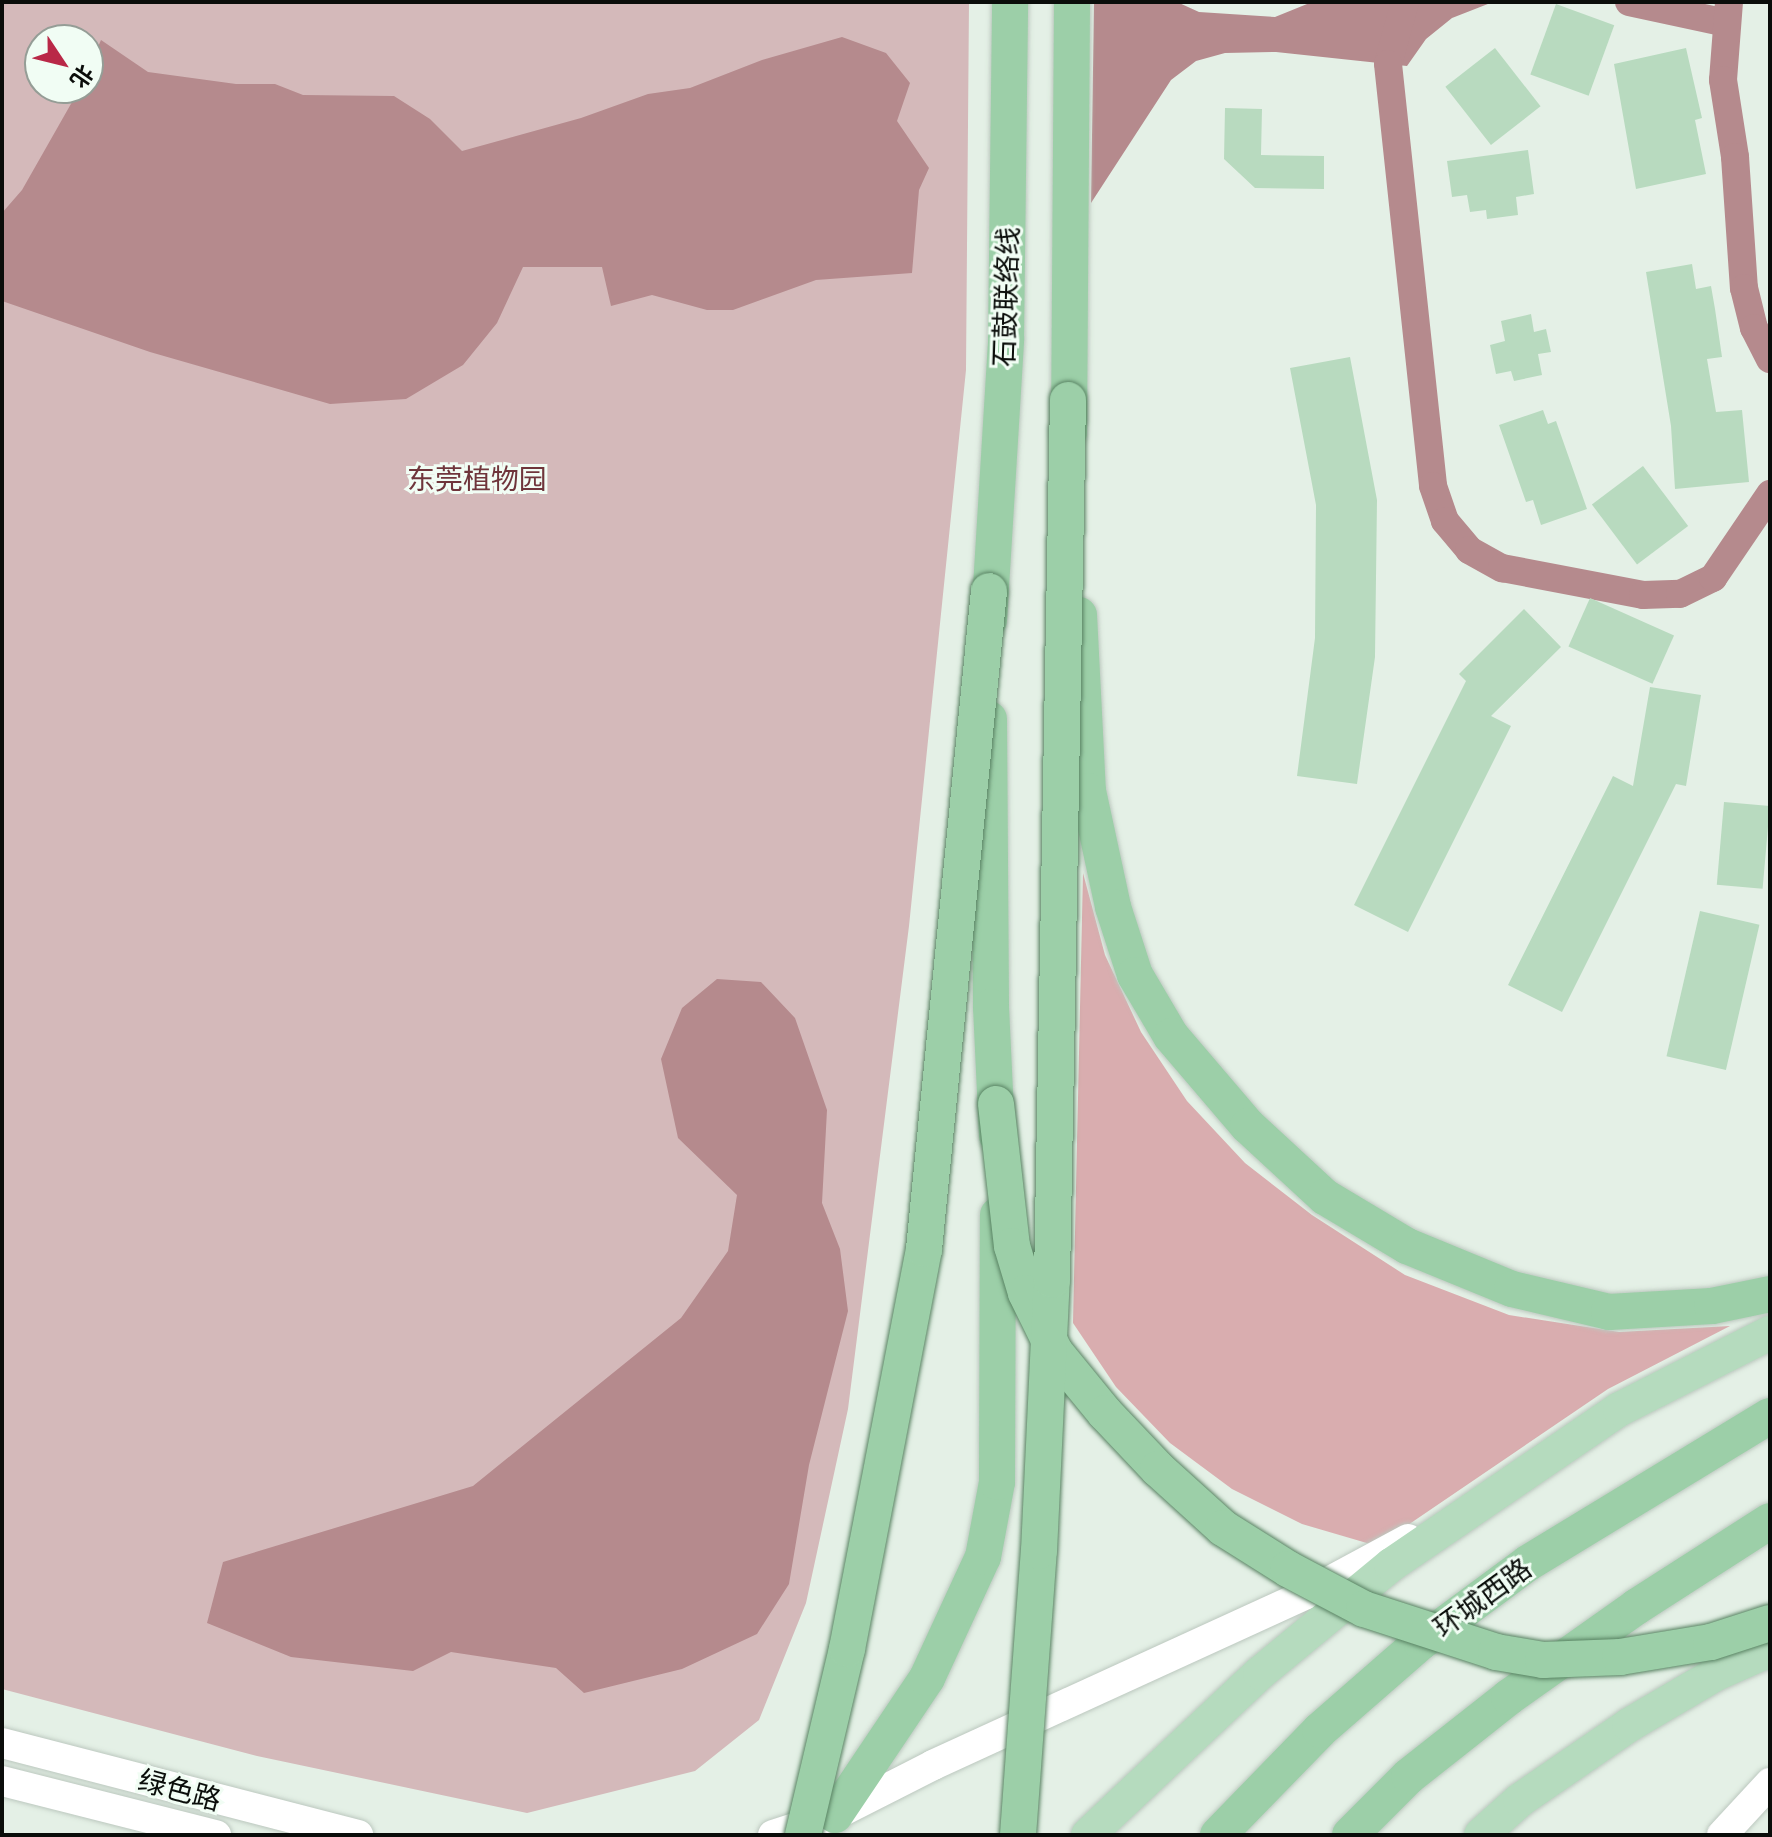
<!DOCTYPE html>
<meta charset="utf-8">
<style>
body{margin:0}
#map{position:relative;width:1772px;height:1837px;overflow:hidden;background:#e4f0e6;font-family:Commissioner,"Noto Sans SC",sans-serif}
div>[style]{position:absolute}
.green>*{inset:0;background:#d4b9ba}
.forest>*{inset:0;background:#d9adaf}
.water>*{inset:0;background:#b58a8d}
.canal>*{height:28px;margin:-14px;padding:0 14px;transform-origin:14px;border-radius:14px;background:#b58a8d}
.building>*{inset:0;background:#b8dabf;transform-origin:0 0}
.roads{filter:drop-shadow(0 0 2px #bcc8bf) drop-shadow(0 0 2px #bcc8bf)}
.secondary>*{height:30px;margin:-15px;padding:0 15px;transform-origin:15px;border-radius:15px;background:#fff}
.primary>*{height:34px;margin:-17px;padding:0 17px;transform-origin:17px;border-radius:17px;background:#b5dbbe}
.trunk>*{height:36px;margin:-18px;padding:0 18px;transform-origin:18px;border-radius:18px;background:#9ccfa8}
.bridges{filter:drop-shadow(0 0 2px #598363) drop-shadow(0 0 2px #598363)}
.trunk-bridge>*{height:36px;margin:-18px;padding:0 18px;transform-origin:18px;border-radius:18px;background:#9ccfa8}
span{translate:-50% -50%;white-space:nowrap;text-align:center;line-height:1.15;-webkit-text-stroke:6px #f1fdf4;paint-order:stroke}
.street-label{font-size:28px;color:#0a0d0a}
.park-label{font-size:28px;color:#6f353b}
.frame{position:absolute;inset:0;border:4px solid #0a0d0a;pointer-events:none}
.north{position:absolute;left:24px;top:24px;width:80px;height:80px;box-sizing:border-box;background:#f1fdf4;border:2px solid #959d96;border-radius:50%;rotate:125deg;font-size:22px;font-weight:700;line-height:32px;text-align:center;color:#0a0d0a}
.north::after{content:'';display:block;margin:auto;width:28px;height:36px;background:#b92847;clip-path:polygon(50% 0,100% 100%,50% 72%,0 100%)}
</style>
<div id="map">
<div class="green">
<div style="clip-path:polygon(evenodd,2px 2px,969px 2px,966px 370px,909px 926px,848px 1409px,806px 1603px,759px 1720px,695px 1771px,527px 1813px,257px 1756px,2px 1689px,2px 2px,40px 40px,88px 40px,88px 88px,40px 88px,40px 40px)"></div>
</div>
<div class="forest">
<div style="clip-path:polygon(1083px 873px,1105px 955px,1141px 1032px,1187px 1101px,1245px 1163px,1312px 1215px,1405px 1275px,1509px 1315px,1619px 1332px,1730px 1326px,1608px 1389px,1377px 1546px,1302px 1524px,1232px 1489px,1170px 1443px,1116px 1387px,1073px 1323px)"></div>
</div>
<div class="water">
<div style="clip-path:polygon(1094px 2px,1177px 2px,1199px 12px,1275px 17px,1312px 2px,1493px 2px,1452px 18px,1426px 39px,1407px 66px,1276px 52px,1225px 53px,1196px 61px,1171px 80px,1091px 203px)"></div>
<div style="clip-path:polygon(842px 37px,886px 53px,910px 83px,897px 121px,929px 168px,919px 190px,912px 273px,816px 280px,733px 310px,707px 310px,652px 295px,611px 306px,602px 267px,523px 267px,497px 323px,463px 365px,406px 399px,330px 404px,150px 352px,2px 301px,2px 213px,22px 190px,80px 88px,88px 88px,88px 70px,101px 40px,148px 72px,236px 84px,275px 84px,303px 95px,394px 96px,430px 119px,462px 151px,581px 118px,648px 94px,690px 88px,762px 60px)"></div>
<div style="clip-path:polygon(717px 979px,761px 982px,795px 1018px,827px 1110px,822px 1203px,840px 1249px,848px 1311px,809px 1465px,789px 1584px,757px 1634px,682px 1669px,584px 1693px,556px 1668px,451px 1652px,413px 1671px,291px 1657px,207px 1623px,223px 1562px,473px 1486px,681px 1318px,728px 1251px,737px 1195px,678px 1138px,661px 1059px,682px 1008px)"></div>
</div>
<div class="canal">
<div style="left:1405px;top:2px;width:64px;rotate:105.3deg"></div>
<div style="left:1388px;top:64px;width:424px;rotate:83.9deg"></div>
<div style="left:1433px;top:486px;width:37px;rotate:71deg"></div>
<div style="left:1445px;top:521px;width:38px;rotate:50deg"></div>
<div style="left:1469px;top:550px;width:38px;rotate:29deg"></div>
<div style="left:1502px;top:568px;width:144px;rotate:10.8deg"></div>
<div style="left:1643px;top:595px;width:37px;rotate:-2deg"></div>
<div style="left:1680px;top:594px;width:37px;rotate:-26deg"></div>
<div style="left:1713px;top:578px;width:102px;rotate:-55.8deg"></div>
<div style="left:1629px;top:2px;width:100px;rotate:12.1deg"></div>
<div style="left:1729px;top:2px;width:78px;rotate:94.4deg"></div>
<div style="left:1723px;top:80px;width:78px;rotate:81.1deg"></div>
<div style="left:1735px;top:157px;width:131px;rotate:86.1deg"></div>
<div style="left:1744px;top:288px;width:41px;rotate:76deg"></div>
<div style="left:1754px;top:328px;width:35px;rotate:63deg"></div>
</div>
<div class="building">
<div style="left:1556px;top:4px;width:62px;height:75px;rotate:20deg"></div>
<div style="left:1495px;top:48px;width:74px;height:63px;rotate:52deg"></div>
<div style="clip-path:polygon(1686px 48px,1702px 118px,1695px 120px,1706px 174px,1636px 189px,1614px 64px)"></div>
<div style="clip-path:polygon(1225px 108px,1262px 109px,1261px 155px,1324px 156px,1324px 189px,1255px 188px,1224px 159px)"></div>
<div style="clip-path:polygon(1528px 150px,1534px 194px,1516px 197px,1518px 215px,1487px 219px,1486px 210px,1470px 212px,1467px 195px,1452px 197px,1447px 161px)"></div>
<div style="clip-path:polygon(1692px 264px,1696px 289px,1711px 286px,1715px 309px,1722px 357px,1707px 359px,1716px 412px,1742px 410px,1749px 482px,1675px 489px,1671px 426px,1646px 272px)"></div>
<div style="clip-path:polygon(1531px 314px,1534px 332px,1546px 329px,1551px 352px,1538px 354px,1542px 375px,1514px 381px,1511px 371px,1496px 374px,1490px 345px,1505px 341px,1501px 321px)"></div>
<div style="clip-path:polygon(1350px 357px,1377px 500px,1375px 657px,1357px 784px,1297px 776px,1315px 638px,1316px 505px,1290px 368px)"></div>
<div style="clip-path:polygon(1543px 410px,1548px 424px,1556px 421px,1587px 509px,1541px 525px,1533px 500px,1526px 502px,1499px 425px)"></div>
<div style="left:1643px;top:466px;width:75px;height:64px;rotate:53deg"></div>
<div style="left:1590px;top:598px;width:92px;height:53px;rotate:24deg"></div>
<div style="clip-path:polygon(1524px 609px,1561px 647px,1491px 716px,1511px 726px,1408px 932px,1354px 905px,1466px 681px,1459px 674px)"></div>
<div style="clip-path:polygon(1650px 687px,1701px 695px,1686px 786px,1676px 784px,1562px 1012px,1508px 985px,1613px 776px,1633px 786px)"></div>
<div style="left:1724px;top:802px;width:46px;height:83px;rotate:5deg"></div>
<div style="left:1700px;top:911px;width:61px;height:149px;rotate:13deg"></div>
</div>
<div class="roads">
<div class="secondary">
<div style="left:2px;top:1743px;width:368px;rotate:14.5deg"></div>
<div style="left:2px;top:1781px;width:221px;rotate:14.2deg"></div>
<div style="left:835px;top:1815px;width:110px;rotate:-27deg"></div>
<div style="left:933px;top:1765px;width:410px;rotate:-24.6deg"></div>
<div style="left:1306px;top:1594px;width:116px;rotate:-28.3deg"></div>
<div style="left:773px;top:1835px;width:55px;rotate:-18.1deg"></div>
<div style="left:1722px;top:1835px;width:71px;rotate:-47.3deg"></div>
</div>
<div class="primary">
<div style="left:1088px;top:1835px;width:236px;rotate:-43.3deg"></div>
<div style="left:1260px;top:1673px;width:170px;rotate:-39.5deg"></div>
<div style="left:1391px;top:1565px;width:277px;rotate:-34.3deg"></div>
<div style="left:1620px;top:1409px;width:168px;rotate:-26.9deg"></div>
<div style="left:1481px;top:1835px;width:52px;rotate:-41.9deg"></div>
<div style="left:1520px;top:1800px;width:132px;rotate:-34.5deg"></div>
<div style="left:1629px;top:1725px;width:101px;rotate:-30.4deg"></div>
<div style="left:1716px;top:1674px;width:59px;rotate:-24deg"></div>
</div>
<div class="trunk">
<div style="left:1069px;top:432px;width:430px;rotate:-89.6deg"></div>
<div style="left:1079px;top:615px;width:176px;rotate:87.1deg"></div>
<div style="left:1088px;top:791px;width:119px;rotate:77.8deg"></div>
<div style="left:1113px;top:907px;width:71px;rotate:72.1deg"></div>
<div style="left:1135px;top:975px;width:71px;rotate:59.5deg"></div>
<div style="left:1171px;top:1036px;width:118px;rotate:49.5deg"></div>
<div style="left:1248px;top:1126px;width:105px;rotate:42.7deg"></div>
<div style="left:1325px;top:1197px;width:96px;rotate:30.9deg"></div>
<div style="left:1407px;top:1246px;width:113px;rotate:22.3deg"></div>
<div style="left:1512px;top:1289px;width:100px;rotate:13.3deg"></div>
<div style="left:1609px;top:1312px;width:103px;rotate:-3.3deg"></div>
<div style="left:1712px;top:1306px;width:59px;rotate:-11.7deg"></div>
<div style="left:989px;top:620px;width:282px;rotate:-86.5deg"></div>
<div style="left:1006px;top:339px;width:337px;rotate:-89.3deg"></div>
<div style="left:989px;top:719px;width:288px;rotate:89.6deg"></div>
<div style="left:991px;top:1007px;width:129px;rotate:87.3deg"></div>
<div style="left:835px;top:1815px;width:165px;rotate:-56.1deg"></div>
<div style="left:927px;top:1678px;width:133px;rotate:-65.2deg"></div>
<div style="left:983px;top:1557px;width:76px;rotate:-79.4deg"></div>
<div style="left:997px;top:1482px;width:267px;rotate:-89.8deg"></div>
<div style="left:1218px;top:1835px;width:146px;rotate:-45.8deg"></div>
<div style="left:1320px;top:1730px;width:134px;rotate:-41.1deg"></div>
<div style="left:1421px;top:1642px;width:133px;rotate:-36.4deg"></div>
<div style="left:1528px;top:1563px;width:283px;rotate:-31.3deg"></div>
<div style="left:1350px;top:1835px;width:83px;rotate:-45deg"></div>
<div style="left:1409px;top:1776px;width:127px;rotate:-38.3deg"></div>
<div style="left:1509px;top:1697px;width:156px;rotate:-35.3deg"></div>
<div style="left:1636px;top:1607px;width:159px;rotate:-32.7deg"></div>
</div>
</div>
<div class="bridges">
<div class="trunk-bridge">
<div style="left:996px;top:1104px;width:143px;rotate:83.6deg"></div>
<div style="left:1012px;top:1246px;width:49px;rotate:73.4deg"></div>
<div style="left:1026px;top:1293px;width:66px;rotate:63.8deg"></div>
<div style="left:1055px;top:1352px;width:79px;rotate:50.7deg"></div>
<div style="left:1105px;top:1413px;width:77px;rotate:46.6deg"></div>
<div style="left:1158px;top:1469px;width:88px;rotate:42.2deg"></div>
<div style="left:1223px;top:1528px;width:77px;rotate:32.2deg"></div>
<div style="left:1288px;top:1569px;width:86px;rotate:27.8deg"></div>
<div style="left:1364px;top:1609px;width:139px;rotate:18deg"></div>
<div style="left:1496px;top:1652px;width:48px;rotate:9.7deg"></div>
<div style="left:1543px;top:1660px;width:77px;rotate:-2.2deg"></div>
<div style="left:1620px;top:1657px;width:92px;rotate:-9.4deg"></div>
<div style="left:1711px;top:1642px;width:62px;rotate:-17.9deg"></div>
<div style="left:803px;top:1835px;width:191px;rotate:-76.7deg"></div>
<div style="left:847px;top:1649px;width:407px;rotate:-79.1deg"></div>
<div style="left:924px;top:1249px;width:661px;rotate:-84.36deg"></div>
<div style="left:1018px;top:1835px;width:285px;rotate:-85.8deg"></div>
<div style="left:1039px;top:1551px;width:271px;rotate:-87.3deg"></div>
<div style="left:1052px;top:1280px;width:880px;rotate:-88.96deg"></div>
</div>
</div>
<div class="street-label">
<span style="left:1005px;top:297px;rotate:-88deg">石鼓联络线</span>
<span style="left:1482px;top:1597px;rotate:-36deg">环城西路</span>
<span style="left:180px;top:1789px;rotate:15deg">绿色路</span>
</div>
<div class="park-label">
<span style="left:477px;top:478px">东莞植物园</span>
</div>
<div class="frame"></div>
<div class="north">北</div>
</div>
